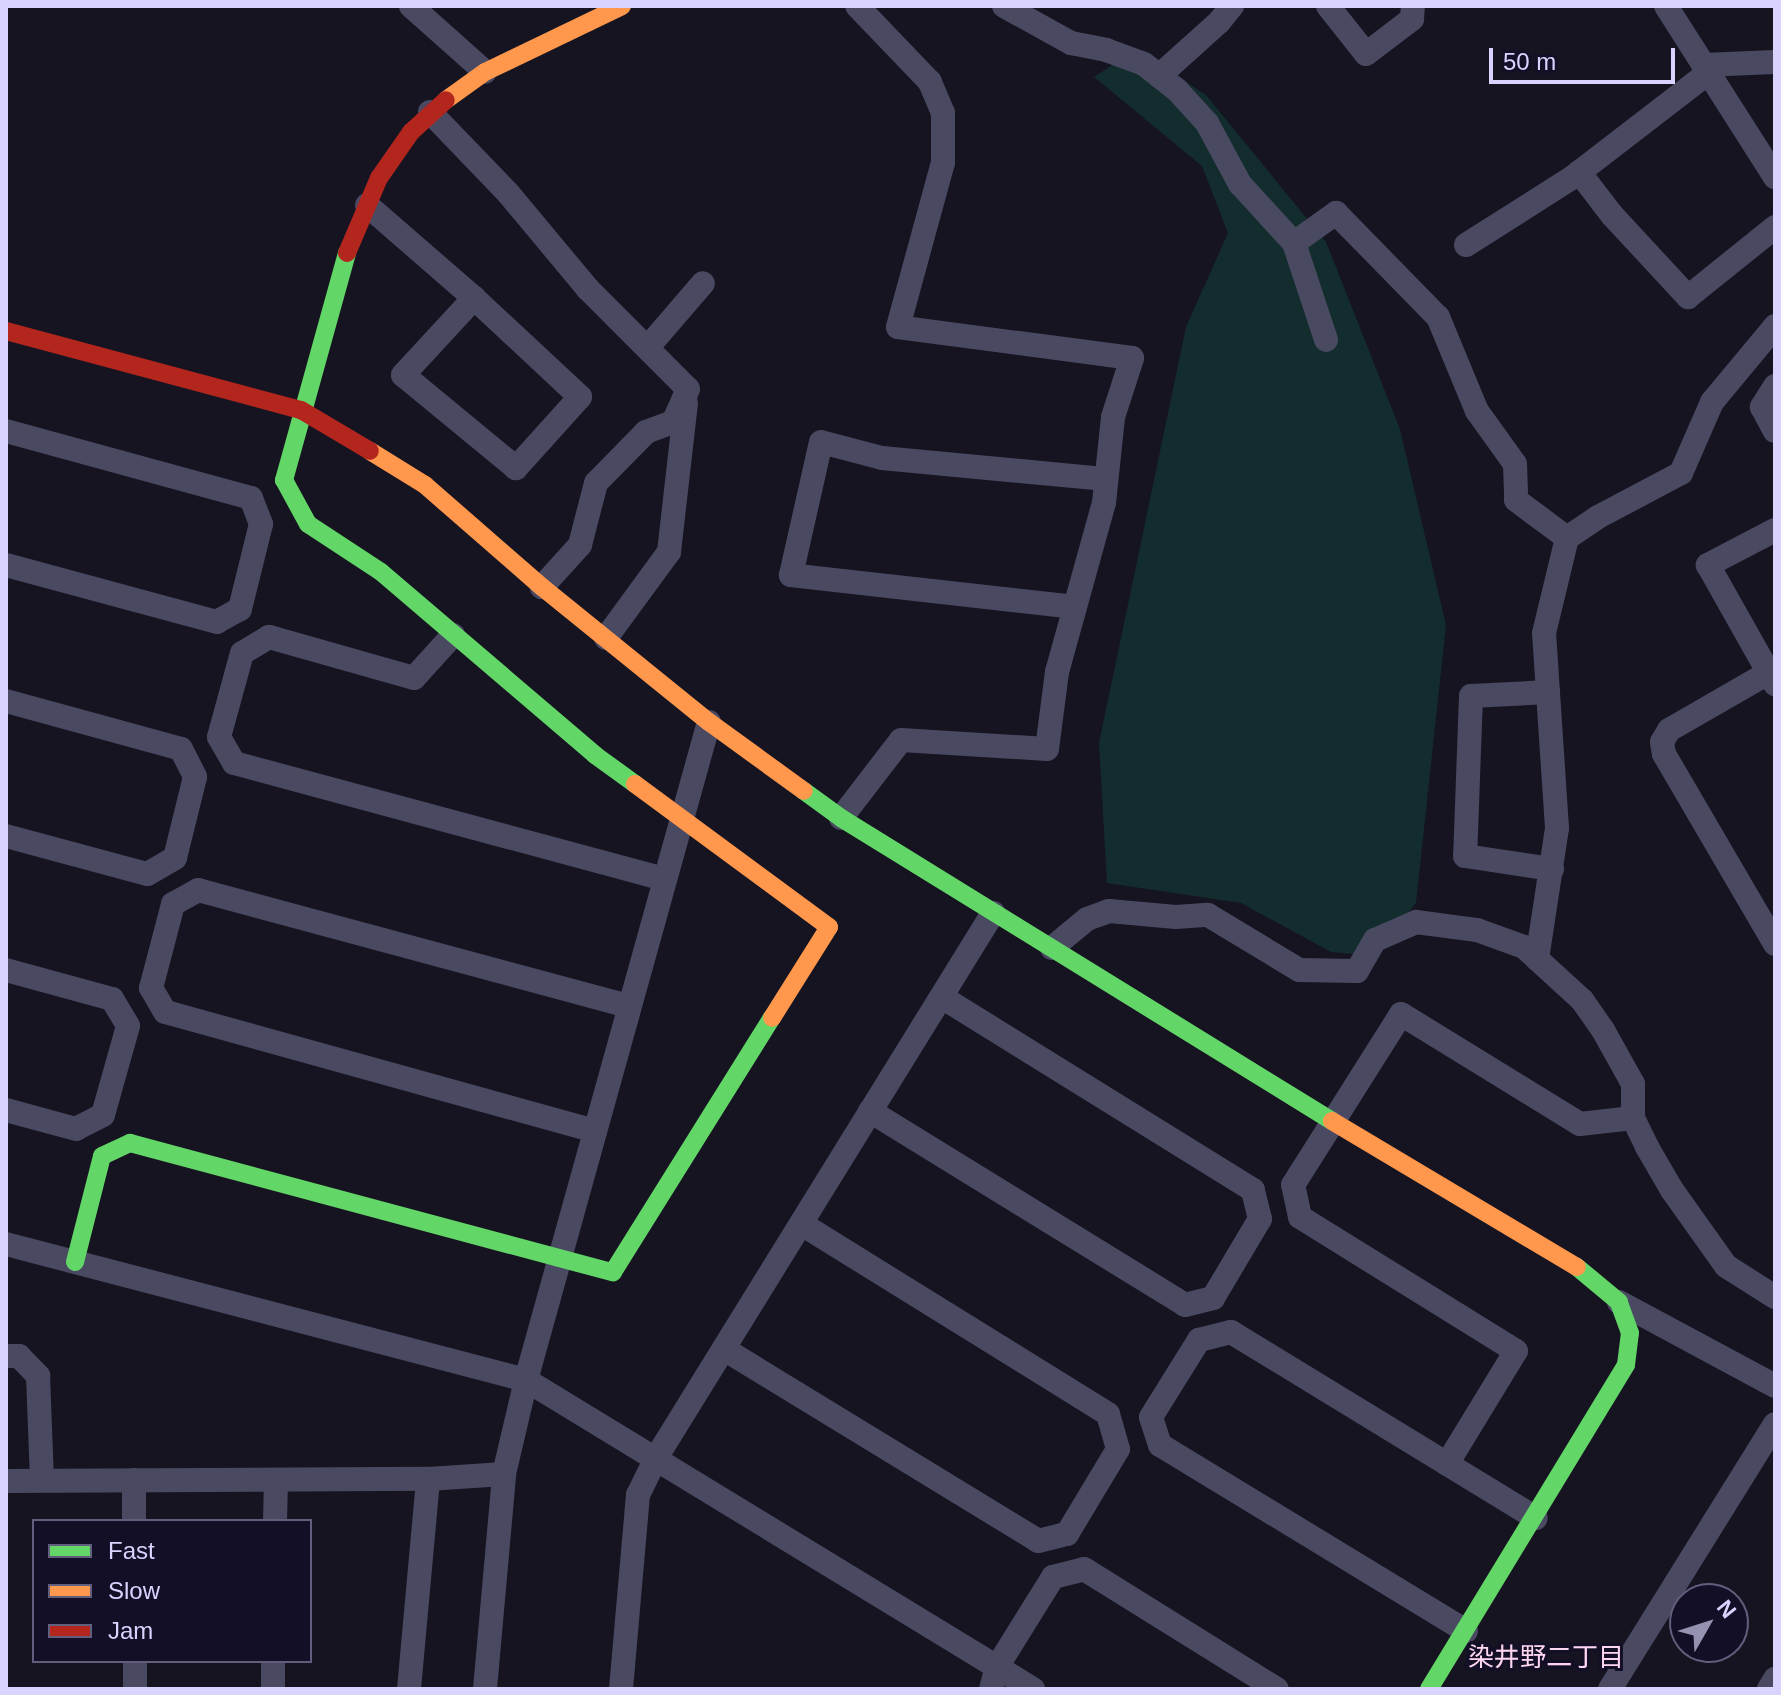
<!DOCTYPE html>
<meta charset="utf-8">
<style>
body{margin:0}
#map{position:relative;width:1781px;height:1695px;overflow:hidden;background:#161421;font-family:Arial,"Noto Sans JP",sans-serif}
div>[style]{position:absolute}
.green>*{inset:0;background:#132c2d}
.street>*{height:24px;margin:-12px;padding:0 12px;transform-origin:12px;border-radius:12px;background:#4a4962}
.fast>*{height:18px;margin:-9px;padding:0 9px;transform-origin:9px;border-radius:9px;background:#63d668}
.slow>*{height:18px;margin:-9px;padding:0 9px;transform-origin:9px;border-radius:9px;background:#ff974d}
.jam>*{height:18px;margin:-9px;padding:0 9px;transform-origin:9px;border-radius:9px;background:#b3261e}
span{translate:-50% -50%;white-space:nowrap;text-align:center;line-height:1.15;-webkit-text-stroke:6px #130f26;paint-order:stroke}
.neighbourhood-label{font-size:26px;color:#ffd6f0}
.frame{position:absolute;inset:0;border:8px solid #d9d4ff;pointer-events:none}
.legend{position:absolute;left:32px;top:1519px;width:280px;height:144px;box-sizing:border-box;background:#130f26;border:2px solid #625e7d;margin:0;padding:10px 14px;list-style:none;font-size:24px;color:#d9d4ff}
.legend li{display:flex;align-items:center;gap:16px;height:40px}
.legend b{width:40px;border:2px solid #625e7d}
.north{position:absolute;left:1669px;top:1583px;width:80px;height:80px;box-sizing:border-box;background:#130f26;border:2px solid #625e7d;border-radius:50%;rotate:51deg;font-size:22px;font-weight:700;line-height:32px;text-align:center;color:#d9d4ff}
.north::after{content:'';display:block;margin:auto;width:28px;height:36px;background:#9591b1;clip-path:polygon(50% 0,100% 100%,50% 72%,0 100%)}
.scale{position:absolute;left:1489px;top:48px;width:186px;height:36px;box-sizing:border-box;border:4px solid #d9d4ff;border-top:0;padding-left:10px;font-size:24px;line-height:28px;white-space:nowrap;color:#d9d4ff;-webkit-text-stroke:6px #130f26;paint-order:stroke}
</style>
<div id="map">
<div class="green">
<div style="clip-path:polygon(1136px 49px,1206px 95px,1326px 242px,1400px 429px,1446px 625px,1416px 903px,1374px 956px,1331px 952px,1241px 903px,1107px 883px,1099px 743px,1186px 327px,1228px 233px,1202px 166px,1094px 77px)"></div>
</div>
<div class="street">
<div style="left:411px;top:6px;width:99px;rotate:41.7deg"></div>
<div style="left:1004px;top:6px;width:77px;rotate:28.9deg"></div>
<div style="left:1071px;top:43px;width:36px;rotate:11deg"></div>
<div style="left:1106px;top:50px;width:40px;rotate:20.2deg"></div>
<div style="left:1144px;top:64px;width:42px;rotate:38.2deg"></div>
<div style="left:1177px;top:90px;width:45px;rotate:47.7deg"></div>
<div style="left:1207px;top:123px;width:69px;rotate:61.6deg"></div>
<div style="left:1240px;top:184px;width:80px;rotate:47.5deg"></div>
<div style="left:1294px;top:243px;width:102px;rotate:71.7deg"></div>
<div style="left:1328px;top:6px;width:61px;rotate:51.6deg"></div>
<div style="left:1366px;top:54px;width:58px;rotate:-37.3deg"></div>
<div style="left:1412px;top:19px;width:13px;rotate:-86deg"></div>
<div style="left:1666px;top:6px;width:203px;rotate:57.5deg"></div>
<div style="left:1703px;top:65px;width:72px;rotate:-2.4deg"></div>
<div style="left:1159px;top:76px;width:81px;rotate:-42deg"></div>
<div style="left:1219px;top:22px;width:21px;rotate:-51deg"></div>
<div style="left:430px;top:112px;width:112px;rotate:46.1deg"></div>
<div style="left:508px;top:193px;width:125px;rotate:50.2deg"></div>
<div style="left:588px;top:289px;width:141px;rotate:45deg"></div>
<div style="left:688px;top:389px;width:36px;rotate:114deg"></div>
<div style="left:673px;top:422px;width:29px;rotate:160deg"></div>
<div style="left:646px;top:432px;width:71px;rotate:134.4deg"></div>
<div style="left:596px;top:483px;width:64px;rotate:104.5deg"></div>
<div style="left:580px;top:545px;width:57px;rotate:132.1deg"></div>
<div style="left:1579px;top:172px;width:54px;rotate:52.5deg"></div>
<div style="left:1612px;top:215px;width:112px;rotate:47.2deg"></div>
<div style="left:1688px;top:297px;width:112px;rotate:-38.8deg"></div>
<div style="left:367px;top:205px;width:142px;rotate:41deg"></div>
<div style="left:474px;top:298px;width:145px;rotate:43deg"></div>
<div style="left:580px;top:397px;width:96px;rotate:132deg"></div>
<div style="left:516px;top:468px;width:146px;rotate:-140.5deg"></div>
<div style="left:403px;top:375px;width:105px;rotate:-47.3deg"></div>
<div style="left:1294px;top:243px;width:52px;rotate:-35.5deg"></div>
<div style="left:1336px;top:213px;width:146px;rotate:45.6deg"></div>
<div style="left:1438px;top:317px;width:102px;rotate:67.5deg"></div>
<div style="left:1477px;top:411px;width:65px;rotate:54.4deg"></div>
<div style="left:1515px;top:464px;width:36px;rotate:88deg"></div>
<div style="left:1516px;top:500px;width:64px;rotate:36.7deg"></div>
<div style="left:1466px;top:245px;width:127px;rotate:-32.4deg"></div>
<div style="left:1573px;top:177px;width:170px;rotate:-37.6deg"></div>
<div style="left:648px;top:347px;width:84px;rotate:-49.3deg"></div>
<div style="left:1775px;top:386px;width:25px;rotate:122deg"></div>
<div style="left:1762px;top:407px;width:27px;rotate:62deg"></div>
<div style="left:6px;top:431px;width:254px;rotate:15.3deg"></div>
<div style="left:251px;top:498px;width:28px;rotate:69deg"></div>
<div style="left:261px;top:524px;width:88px;rotate:103.9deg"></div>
<div style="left:240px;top:609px;width:26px;rotate:151deg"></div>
<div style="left:217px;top:622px;width:219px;rotate:-164.9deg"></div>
<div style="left:1775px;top:530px;width:76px;rotate:152.4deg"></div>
<div style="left:1708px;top:565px;width:137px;rotate:60.6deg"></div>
<div style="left:1075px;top:607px;width:286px;rotate:-173.6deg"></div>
<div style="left:791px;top:575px;width:136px;rotate:-77.3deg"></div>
<div style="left:821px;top:442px;width:63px;rotate:14.7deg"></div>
<div style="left:882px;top:458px;width:225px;rotate:5.4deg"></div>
<div style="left:453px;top:635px;width:58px;rotate:132.2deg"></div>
<div style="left:414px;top:678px;width:151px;rotate:-164.2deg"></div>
<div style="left:269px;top:637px;width:31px;rotate:149deg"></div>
<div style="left:242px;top:653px;width:87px;rotate:105.3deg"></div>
<div style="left:219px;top:737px;width:30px;rotate:60deg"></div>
<div style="left:234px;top:763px;width:446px;rotate:15.1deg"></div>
<div style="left:606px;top:638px;width:107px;rotate:-53.8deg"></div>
<div style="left:669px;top:552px;width:150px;rotate:-83.5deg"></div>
<div style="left:1775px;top:669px;width:122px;rotate:150.1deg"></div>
<div style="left:1669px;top:730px;width:14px;rotate:120deg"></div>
<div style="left:1662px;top:742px;width:12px;rotate:81deg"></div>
<div style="left:1664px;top:754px;width:220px;rotate:59.7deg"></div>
<div style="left:1548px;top:692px;width:77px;rotate:177deg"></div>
<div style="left:1471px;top:696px;width:160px;rotate:92.1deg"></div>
<div style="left:1465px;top:856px;width:88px;rotate:8.5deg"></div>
<div style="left:6px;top:701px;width:181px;rotate:15.3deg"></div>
<div style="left:181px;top:749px;width:31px;rotate:63deg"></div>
<div style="left:195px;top:777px;width:83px;rotate:103.9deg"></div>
<div style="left:175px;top:858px;width:32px;rotate:150deg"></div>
<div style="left:147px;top:874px;width:146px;rotate:-164.9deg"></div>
<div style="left:841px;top:818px;width:98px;rotate:-52.4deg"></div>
<div style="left:901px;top:740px;width:146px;rotate:3.5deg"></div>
<div style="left:1047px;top:749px;width:78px;rotate:-82.6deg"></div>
<div style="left:1057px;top:672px;width:175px;rotate:-74.5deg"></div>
<div style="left:1104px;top:503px;width:86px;rotate:-84deg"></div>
<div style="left:1113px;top:417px;width:62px;rotate:-72.1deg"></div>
<div style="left:1132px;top:358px;width:236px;rotate:-172.5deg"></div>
<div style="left:898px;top:327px;width:170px;rotate:-74.7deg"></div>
<div style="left:943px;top:163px;width:50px;rotate:-90deg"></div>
<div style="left:943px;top:113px;width:34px;rotate:-113deg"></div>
<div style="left:930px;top:82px;width:105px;rotate:-133.8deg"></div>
<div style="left:1052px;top:948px;width:45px;rotate:-39.6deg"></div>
<div style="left:1087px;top:919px;width:23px;rotate:-20deg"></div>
<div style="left:1109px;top:911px;width:67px;rotate:5.1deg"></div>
<div style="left:1176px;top:917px;width:32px;rotate:-4deg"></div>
<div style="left:1208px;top:915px;width:106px;rotate:31.1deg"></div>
<div style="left:1299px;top:970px;width:58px;rotate:1deg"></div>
<div style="left:1357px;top:971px;width:36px;rotate:-60deg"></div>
<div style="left:1375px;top:940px;width:45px;rotate:-23.7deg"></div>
<div style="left:1416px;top:922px;width:62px;rotate:7.5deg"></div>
<div style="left:1477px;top:930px;width:50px;rotate:19.9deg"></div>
<div style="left:1524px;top:947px;width:79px;rotate:42.4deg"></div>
<div style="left:1582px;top:1000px;width:37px;rotate:55deg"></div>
<div style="left:1603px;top:1030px;width:62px;rotate:60.9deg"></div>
<div style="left:1633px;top:1084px;width:34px;rotate:90deg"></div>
<div style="left:1633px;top:1118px;width:32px;rotate:64deg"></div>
<div style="left:1647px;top:1147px;width:50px;rotate:59.8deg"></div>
<div style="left:1672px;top:1190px;width:93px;rotate:54.6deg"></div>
<div style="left:1726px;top:1266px;width:58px;rotate:32.3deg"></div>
<div style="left:1537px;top:959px;width:133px;rotate:-81.3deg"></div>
<div style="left:1557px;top:828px;width:195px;rotate:-93.8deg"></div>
<div style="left:1544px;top:633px;width:98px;rotate:-76.4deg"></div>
<div style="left:1567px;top:538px;width:37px;rotate:-34deg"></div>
<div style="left:1598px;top:517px;width:94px;rotate:-27.9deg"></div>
<div style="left:1681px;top:473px;width:77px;rotate:-66.4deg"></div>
<div style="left:1712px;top:402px;width:99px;rotate:-50.3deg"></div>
<div style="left:6px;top:970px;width:110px;rotate:15.3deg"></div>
<div style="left:112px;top:999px;width:31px;rotate:59deg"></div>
<div style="left:128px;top:1026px;width:92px;rotate:105.7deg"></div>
<div style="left:103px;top:1115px;width:30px;rotate:153deg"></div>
<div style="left:76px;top:1129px;width:73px;rotate:-164.8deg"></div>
<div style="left:870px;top:1111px;width:370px;rotate:31.6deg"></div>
<div style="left:1185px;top:1305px;width:29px;rotate:-14deg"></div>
<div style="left:1213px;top:1298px;width:92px;rotate:-59.3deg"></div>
<div style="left:1260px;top:1219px;width:30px;rotate:-104deg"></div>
<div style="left:1253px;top:1190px;width:366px;rotate:-148.2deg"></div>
<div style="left:595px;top:1131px;width:446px;rotate:-164.5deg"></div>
<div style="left:165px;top:1012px;width:28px;rotate:-120deg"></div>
<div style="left:151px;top:988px;width:87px;rotate:-75.3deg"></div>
<div style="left:173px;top:904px;width:29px;rotate:-29deg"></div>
<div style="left:198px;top:890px;width:446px;rotate:15.1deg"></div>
<div style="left:6px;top:1244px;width:537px;rotate:14.66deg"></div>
<div style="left:526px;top:1380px;width:594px;rotate:31.36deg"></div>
<div style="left:1619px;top:1302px;width:177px;rotate:28.3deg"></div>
<div style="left:724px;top:1349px;width:368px;rotate:31.4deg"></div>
<div style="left:1038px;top:1541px;width:30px;rotate:-14deg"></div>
<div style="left:1067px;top:1534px;width:99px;rotate:-59deg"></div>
<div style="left:1118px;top:1449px;width:36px;rotate:-106deg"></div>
<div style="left:1108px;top:1414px;width:361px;rotate:-148.2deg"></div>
<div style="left:6px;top:1356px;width:13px"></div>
<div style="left:19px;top:1356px;width:28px;rotate:46deg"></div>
<div style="left:38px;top:1376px;width:103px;rotate:87.8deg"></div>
<div style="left:1447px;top:1464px;width:132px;rotate:-58.6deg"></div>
<div style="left:1516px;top:1351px;width:254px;rotate:-148.2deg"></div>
<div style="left:1300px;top:1217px;width:33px;rotate:-102deg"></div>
<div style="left:1293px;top:1185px;width:202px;rotate:-57.7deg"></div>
<div style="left:1401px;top:1014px;width:210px;rotate:31.6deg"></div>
<div style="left:1580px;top:1124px;width:53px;rotate:-6.5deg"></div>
<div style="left:134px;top:1480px;width:41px;rotate:90deg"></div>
<div style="left:6px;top:1481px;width:422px;rotate:-0.3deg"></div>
<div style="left:428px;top:1479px;width:76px;rotate:-3.8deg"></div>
<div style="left:275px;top:1521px;width:41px;rotate:-88.6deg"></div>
<div style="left:1466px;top:1631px;width:358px;rotate:-148.7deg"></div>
<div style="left:1160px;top:1445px;width:29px;rotate:-108deg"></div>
<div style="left:1151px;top:1417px;width:91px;rotate:-58.1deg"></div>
<div style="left:1199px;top:1340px;width:33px;rotate:-14deg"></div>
<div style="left:1231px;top:1332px;width:357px;rotate:31.4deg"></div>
<div style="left:135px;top:1661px;width:28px;rotate:90deg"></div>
<div style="left:273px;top:1689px;width:28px;rotate:-90deg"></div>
<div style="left:409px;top:1689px;width:211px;rotate:-84.8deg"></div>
<div style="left:485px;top:1689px;width:216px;rotate:-84.9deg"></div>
<div style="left:504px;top:1474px;width:97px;rotate:-76.8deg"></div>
<div style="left:526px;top:1380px;width:683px;rotate:-74.46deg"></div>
<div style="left:621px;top:1689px;width:195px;rotate:-85deg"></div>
<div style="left:638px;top:1495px;width:41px;rotate:-64.1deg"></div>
<div style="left:656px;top:1458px;width:641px;rotate:-58.27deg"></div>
<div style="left:991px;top:1689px;width:23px;rotate:-75deg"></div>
<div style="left:997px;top:1667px;width:106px;rotate:-58.1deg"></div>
<div style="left:1053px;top:1577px;width:32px;rotate:-14deg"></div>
<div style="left:1084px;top:1569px;width:227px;rotate:31.9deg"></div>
<div style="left:1610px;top:1689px;width:312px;rotate:-58.1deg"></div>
<div style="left:1769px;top:1689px;width:12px;rotate:-59deg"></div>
</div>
<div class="fast">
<div style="left:347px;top:253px;width:236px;rotate:105.5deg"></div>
<div style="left:284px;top:480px;width:50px;rotate:61.4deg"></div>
<div style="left:308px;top:524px;width:87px;rotate:33.3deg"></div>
<div style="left:381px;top:572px;width:282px;rotate:40.5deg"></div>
<div style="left:595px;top:755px;width:49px;rotate:35.9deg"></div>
<div style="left:804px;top:791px;width:46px;rotate:36.1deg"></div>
<div style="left:841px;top:818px;width:577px;rotate:31.68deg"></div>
<div style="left:75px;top:1262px;width:109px;rotate:-75.7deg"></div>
<div style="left:102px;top:1156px;width:31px;rotate:-25deg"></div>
<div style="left:130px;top:1143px;width:500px;rotate:15deg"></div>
<div style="left:613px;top:1272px;width:300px;rotate:-58deg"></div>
<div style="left:1429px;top:1689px;width:379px;rotate:-58.7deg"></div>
<div style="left:1626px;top:1365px;width:32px;rotate:-83deg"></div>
<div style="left:1630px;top:1333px;width:33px;rotate:-110deg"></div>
<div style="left:1619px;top:1302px;width:55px;rotate:-140.2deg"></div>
</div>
<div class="slow">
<div style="left:446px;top:100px;width:48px;rotate:-35.7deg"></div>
<div style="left:485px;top:72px;width:152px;rotate:-25.7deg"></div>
<div style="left:370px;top:451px;width:65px;rotate:31.7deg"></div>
<div style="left:425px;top:485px;width:155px;rotate:41.1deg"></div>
<div style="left:542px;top:587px;width:215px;rotate:39deg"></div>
<div style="left:709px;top:722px;width:117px;rotate:36deg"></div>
<div style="left:635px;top:784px;width:241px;rotate:36.4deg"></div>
<div style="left:829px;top:927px;width:107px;rotate:122.1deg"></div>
<div style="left:1332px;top:1121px;width:285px;rotate:30.8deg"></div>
</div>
<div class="jam">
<div style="left:347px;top:253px;width:82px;rotate:-66.9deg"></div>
<div style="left:379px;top:178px;width:56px;rotate:-55.2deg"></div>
<div style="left:411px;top:132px;width:47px;rotate:-42.4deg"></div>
<div style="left:6px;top:331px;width:305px;rotate:15deg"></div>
<div style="left:301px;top:410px;width:80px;rotate:30.7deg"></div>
</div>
<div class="neighbourhood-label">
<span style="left:1546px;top:1658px">染井野二丁目</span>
</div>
<div class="frame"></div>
<ul class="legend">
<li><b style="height:10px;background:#63d668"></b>Fast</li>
<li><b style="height:10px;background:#ff974d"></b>Slow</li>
<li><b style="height:10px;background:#b3261e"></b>Jam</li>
</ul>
<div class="north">N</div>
<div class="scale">50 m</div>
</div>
